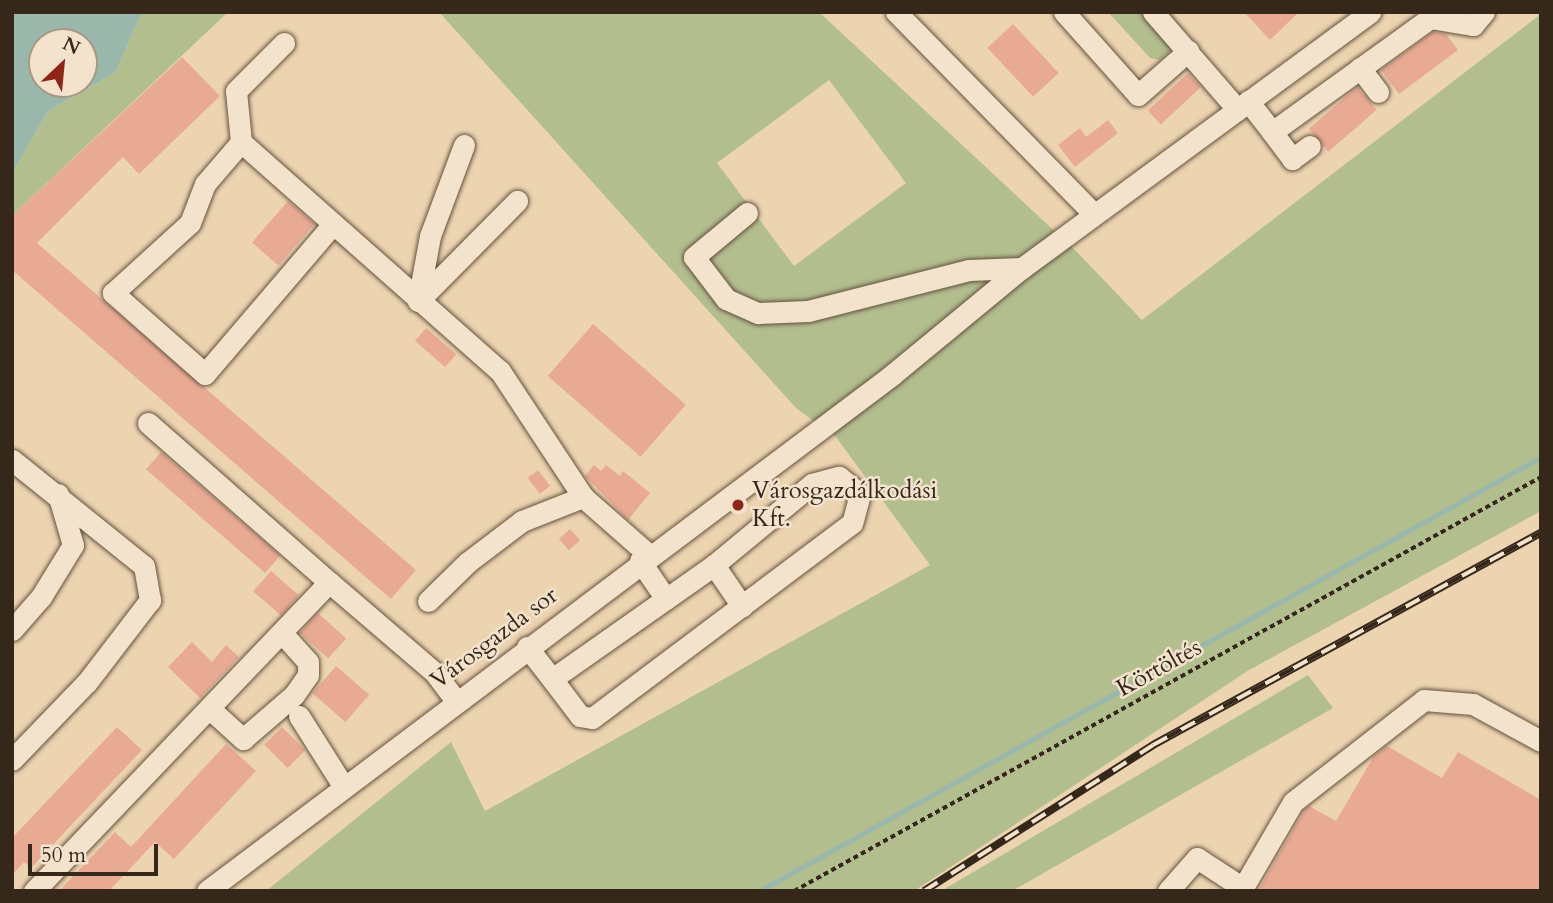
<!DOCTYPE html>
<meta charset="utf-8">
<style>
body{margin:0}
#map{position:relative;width:1553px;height:903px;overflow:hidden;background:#edd4b0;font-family:Cardo,serif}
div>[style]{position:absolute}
.green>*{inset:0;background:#b3be8f}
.water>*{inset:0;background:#99b8ab}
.stream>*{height:5px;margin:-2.5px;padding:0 2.5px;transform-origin:2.5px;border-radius:2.5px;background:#99b8ab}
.building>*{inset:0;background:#e9aa94;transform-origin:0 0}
.path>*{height:3.5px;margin-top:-1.75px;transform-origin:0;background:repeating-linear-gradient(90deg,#36271b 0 5px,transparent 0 8.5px)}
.roads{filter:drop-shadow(0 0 2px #645240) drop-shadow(0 0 2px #645240)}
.minor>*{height:21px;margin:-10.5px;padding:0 10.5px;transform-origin:10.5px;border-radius:10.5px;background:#f3e3cc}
.rail>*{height:8px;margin-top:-4px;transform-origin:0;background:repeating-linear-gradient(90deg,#f3e3cc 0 16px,#36271b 0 32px);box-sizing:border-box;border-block:2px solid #36271b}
.dots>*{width:19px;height:19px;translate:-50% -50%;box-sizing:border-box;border:4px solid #f3e3cc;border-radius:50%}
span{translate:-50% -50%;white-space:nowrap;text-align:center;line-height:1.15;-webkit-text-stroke:5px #f3e3cc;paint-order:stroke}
.poi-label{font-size:24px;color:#36271b}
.left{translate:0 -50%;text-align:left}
.street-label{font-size:24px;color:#36271b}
.frame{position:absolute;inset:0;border:14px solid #36271b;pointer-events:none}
.north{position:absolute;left:28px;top:28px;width:70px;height:70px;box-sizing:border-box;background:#f3e3cc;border:2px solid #a79885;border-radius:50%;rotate:26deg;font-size:19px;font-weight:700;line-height:28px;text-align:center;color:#36271b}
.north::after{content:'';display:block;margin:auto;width:24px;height:32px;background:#8f2418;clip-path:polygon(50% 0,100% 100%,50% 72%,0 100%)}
.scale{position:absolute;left:28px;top:844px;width:130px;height:32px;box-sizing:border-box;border:4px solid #36271b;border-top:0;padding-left:9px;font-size:21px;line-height:24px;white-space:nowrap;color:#36271b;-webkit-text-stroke:5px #f3e3cc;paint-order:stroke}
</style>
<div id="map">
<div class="green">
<div style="clip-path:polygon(142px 12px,228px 12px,12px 216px,12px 174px,48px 111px,115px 73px)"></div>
<div style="clip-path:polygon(evenodd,439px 12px,819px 12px,1076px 251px,1142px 320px,1541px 14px,1541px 511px,1249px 670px,914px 891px,266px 891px,451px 742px,485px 811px,930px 565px,836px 437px,796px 408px,439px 12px,829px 80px,906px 183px,794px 266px,717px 163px,829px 80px)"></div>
<div style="clip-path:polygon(1108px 12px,1143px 12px,1171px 47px,1168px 53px,1160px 60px,1150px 58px)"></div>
<div style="clip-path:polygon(1308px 675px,1333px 708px,1012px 891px,941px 891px)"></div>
</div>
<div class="water">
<div style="clip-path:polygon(evenodd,12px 12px,142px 12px,115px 73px,48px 111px,12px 174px,12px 12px,42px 42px,84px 42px,84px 84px,42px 84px,42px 42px)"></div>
</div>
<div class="stream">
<div style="left:759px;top:891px;width:894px;rotate:-29.03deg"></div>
</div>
<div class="building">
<div style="clip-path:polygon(1244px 12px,1299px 12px,1270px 40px)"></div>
<div style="left:1013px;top:24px;width:67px;height:35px;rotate:47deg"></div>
<div style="clip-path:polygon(1433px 32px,1446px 34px,1458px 50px,1399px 94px,1381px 70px)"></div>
<div style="clip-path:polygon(182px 57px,220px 96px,139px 174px,123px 157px,37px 243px,416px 570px,391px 599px,12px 270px,12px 216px)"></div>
<div style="left:1188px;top:73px;width:19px;height:55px;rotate:47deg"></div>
<div style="left:1357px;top:87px;width:30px;height:64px;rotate:49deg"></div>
<div style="clip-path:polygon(1108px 120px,1118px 133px,1075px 167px,1058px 145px,1080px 128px,1086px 137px)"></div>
<div style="left:288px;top:201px;width:35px;height:55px;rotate:41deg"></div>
<div style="left:593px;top:324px;width:123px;height:69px;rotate:41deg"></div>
<div style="left:426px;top:328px;width:40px;height:17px;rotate:41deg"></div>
<div style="left:161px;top:452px;width:158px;height:23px;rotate:41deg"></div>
<div style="clip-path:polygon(594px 465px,601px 471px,606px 465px,620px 476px,623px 471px,650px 493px,628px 520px,585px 476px)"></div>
<div style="left:538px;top:470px;width:20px;height:13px;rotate:53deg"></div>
<div style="left:570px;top:529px;width:15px;height:15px;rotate:48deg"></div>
<div style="left:271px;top:571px;width:37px;height:27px;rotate:41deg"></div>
<div style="left:318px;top:613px;width:38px;height:27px;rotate:42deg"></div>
<div style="clip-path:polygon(192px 642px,212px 662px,226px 645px,239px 657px,200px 698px,168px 667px)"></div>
<div style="left:336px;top:666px;width:44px;height:36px;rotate:41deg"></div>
<div style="clip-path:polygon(117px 727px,142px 750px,31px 868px,24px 862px,12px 875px,12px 838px)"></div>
<div style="left:282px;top:727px;width:33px;height:25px;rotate:45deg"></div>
<div style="clip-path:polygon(226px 744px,256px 771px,174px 859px,155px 842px,109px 891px,59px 891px,115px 832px,131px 847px)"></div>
<div style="clip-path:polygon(1387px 746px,1442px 778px,1458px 752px,1541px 800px,1541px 891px,1258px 891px,1305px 809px,1309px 806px,1336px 821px,1374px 756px)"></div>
</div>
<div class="path">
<div style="left:794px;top:891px;width:854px;rotate:-29deg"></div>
</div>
<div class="roads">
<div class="minor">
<div style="left:896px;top:12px;width:283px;rotate:45.6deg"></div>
<div style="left:1064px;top:12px;width:111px;rotate:48.3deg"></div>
<div style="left:1138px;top:95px;width:67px;rotate:-41.3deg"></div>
<div style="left:1153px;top:12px;width:128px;rotate:49.1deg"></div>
<div style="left:1360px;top:68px;width:30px;rotate:53deg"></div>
<div style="left:1248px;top:101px;width:39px;rotate:52deg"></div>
<div style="left:1272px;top:132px;width:195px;rotate:-35.8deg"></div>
<div style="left:1430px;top:18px;width:44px;rotate:9.2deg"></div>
<div style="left:1473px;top:25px;width:17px;rotate:-50deg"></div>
<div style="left:1272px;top:132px;width:34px;rotate:53deg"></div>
<div style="left:1292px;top:159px;width:22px;rotate:-36deg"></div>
<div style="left:241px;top:142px;width:51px;rotate:-95.6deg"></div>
<div style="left:236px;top:91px;width:68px;rotate:-45deg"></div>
<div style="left:464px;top:145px;width:97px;rotate:110.5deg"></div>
<div style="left:430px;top:236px;width:66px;rotate:100.5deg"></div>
<div style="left:418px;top:301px;width:141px;rotate:-45.3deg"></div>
<div style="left:747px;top:213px;width:69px;rotate:140.3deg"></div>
<div style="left:694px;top:257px;width:53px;rotate:52.7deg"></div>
<div style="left:726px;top:299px;width:35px;rotate:24deg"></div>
<div style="left:758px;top:313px;width:50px;rotate:-2.3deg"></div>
<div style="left:808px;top:311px;width:166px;rotate:-14.3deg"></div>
<div style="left:969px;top:270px;width:53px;rotate:-2.2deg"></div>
<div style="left:333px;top:224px;width:197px;rotate:130.5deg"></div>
<div style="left:205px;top:374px;width:123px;rotate:-138.6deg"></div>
<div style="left:113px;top:293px;width:104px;rotate:-42.3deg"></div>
<div style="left:190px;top:223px;width:42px;rotate:-69deg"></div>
<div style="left:205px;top:184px;width:55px;rotate:-49.4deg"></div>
<div style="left:241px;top:142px;width:346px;rotate:41.5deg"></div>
<div style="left:500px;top:371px;width:151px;rotate:56.6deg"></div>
<div style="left:583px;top:497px;width:88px;rotate:41.3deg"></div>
<div style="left:148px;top:423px;width:241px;rotate:41.3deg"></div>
<div style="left:12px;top:460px;width:169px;rotate:38.8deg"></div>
<div style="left:144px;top:566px;width:35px;rotate:80deg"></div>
<div style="left:150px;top:600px;width:103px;rotate:127.5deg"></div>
<div style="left:87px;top:682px;width:108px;rotate:133.9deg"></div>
<div style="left:839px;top:477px;width:27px;rotate:39deg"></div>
<div style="left:860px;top:494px;width:30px;rotate:105deg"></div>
<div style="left:852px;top:523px;width:325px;rotate:143.1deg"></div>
<div style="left:592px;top:718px;width:12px;rotate:-171deg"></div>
<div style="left:580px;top:716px;width:46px;rotate:-127.1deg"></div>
<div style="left:552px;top:679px;width:198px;rotate:-35.1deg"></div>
<div style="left:714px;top:565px;width:127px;rotate:-39.6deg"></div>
<div style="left:812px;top:484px;width:28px;rotate:-15deg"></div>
<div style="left:640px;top:561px;width:46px;rotate:55.6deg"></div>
<div style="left:714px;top:565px;width:50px;rotate:55.7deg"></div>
<div style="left:428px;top:601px;width:56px;rotate:-44.3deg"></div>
<div style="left:468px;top:562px;width:68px;rotate:-37.2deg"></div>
<div style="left:522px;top:521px;width:66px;rotate:-21.5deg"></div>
<div style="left:12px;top:630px;width:44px;rotate:-48.7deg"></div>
<div style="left:41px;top:597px;width:61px;rotate:-58.4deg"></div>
<div style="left:73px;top:545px;width:53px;rotate:-106.4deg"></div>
<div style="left:527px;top:647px;width:41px;rotate:52deg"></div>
<div style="left:210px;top:709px;width:45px;rotate:42.3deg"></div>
<div style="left:243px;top:739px;width:67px;rotate:-40.8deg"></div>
<div style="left:294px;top:695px;width:24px;rotate:-55deg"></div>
<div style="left:308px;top:675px;width:13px;rotate:-90deg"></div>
<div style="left:308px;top:662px;width:39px;rotate:-132deg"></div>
<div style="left:299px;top:716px;width:80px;rotate:57.7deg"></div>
<div style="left:34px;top:891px;width:427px;rotate:-46.3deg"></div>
<div style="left:329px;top:582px;width:140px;rotate:40.6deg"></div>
<div style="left:435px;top:673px;width:34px;rotate:53deg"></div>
<div style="left:207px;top:891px;width:858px;rotate:-36.99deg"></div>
<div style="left:892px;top:375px;width:168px;rotate:-39.5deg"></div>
<div style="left:1022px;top:268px;width:432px;rotate:-36.3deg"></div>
<div style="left:1168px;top:891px;width:44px;rotate:-48.7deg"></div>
<div style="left:1197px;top:858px;width:55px;rotate:33.1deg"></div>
<div style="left:1241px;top:891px;width:103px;rotate:-59.7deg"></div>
<div style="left:1293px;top:802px;width:166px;rotate:-37.9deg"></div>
<div style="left:1424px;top:700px;width:49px;rotate:4.7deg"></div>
<div style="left:1473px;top:704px;width:77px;rotate:28.6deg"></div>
</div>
</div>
<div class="rail">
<div style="left:924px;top:891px;width:272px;rotate:-32.5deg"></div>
<div style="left:1153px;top:745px;width:442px;rotate:-28.7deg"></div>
</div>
<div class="dots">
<div style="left:738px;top:505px;background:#8f2418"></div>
</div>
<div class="poi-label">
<span class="left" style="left:752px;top:505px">Városgazdálkodási<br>Kft.</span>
</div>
<div class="street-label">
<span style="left:494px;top:638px;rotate:-37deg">Városgazda sor</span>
<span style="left:1159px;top:668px;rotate:-29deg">Körtöltés</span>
</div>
<div class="frame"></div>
<div class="north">N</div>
<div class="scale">50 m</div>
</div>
